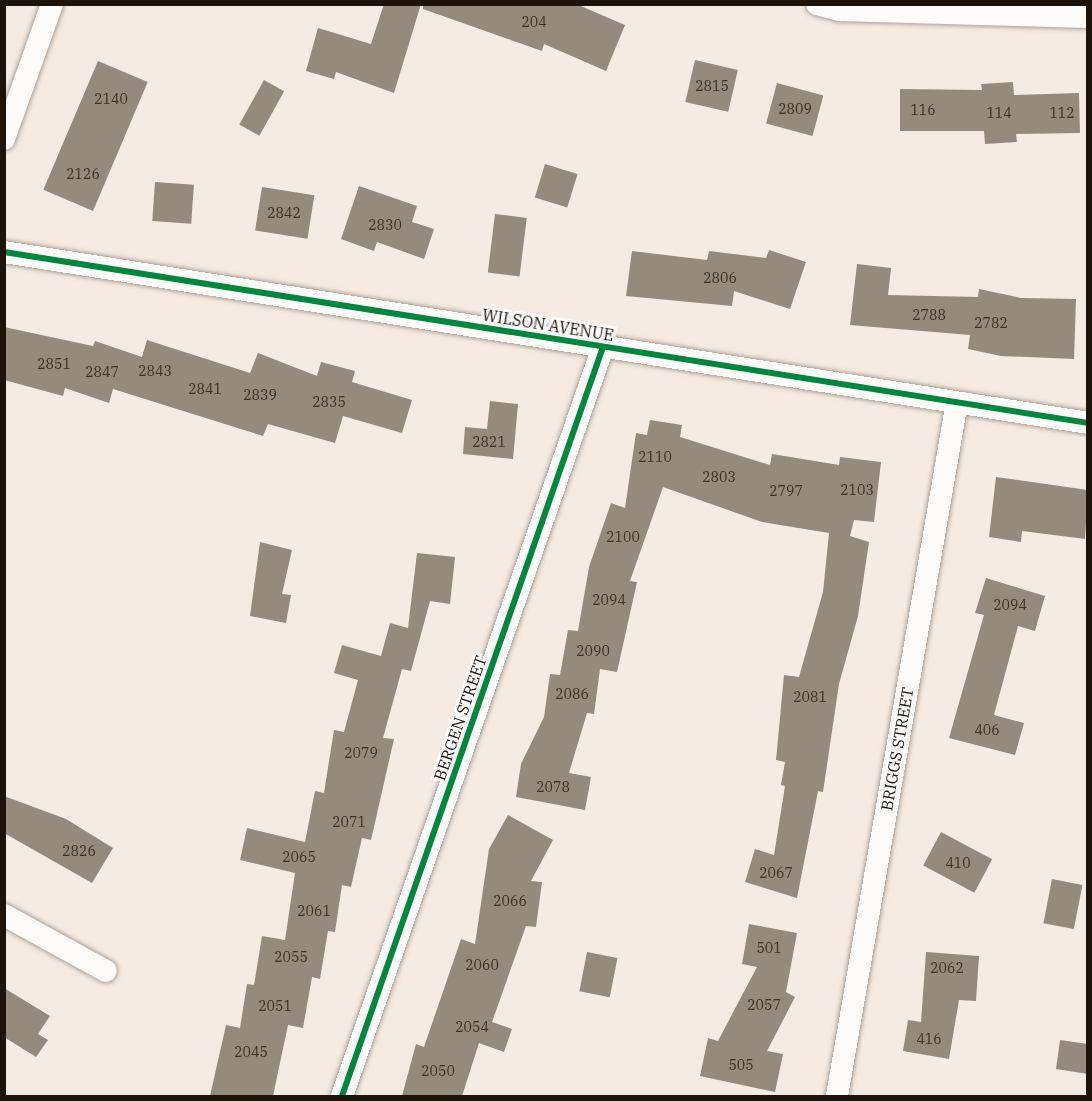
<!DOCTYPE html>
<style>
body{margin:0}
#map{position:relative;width:1092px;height:1101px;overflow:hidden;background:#f5ebe3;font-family:"IBM Plex Serif",serif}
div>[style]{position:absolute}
.building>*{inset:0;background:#96897d;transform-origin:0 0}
.roads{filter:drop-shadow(0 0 2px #aca39c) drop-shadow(0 0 2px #aca39c)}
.minor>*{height:22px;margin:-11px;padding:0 11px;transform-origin:11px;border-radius:11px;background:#fefcfb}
.cycleway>*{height:6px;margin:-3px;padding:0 3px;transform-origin:3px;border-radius:3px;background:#00873e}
span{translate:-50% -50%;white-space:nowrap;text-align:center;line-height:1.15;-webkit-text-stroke:6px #fbfbfb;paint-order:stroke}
.number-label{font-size:14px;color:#3b3027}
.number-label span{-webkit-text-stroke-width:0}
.street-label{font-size:16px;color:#1d130a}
.frame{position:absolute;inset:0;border:6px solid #1d130a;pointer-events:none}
</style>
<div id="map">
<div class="building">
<div style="clip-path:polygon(384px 4px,421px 4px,394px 93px,336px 72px,334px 79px,306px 71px,318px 28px,371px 44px)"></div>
<div style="clip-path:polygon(423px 4px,576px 4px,625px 25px,606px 71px,544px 44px,542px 51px,423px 9px)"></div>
<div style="left:695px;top:60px;width:44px;height:43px;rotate:13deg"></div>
<div style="left:98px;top:61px;width:54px;height:140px;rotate:23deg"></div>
<div style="left:264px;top:80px;width:23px;height:51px;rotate:29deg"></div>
<div style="clip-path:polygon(1013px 82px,1014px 95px,1079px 93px,1080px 133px,1016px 134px,1017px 142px,985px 144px,984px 131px,900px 131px,900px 89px,982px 90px,981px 84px)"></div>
<div style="left:777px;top:83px;width:48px;height:42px;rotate:15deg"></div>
<div style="left:545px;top:164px;width:34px;height:35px;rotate:17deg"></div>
<div style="left:155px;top:182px;width:39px;height:39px;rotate:4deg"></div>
<div style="clip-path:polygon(359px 186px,417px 206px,412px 222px,434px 229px,424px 259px,377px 242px,374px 251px,341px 239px)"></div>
<div style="left:262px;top:187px;width:53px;height:44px;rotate:9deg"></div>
<div style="left:495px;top:214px;width:32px;height:59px;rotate:7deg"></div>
<div style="clip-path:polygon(769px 250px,806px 262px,790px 309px,734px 291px,732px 306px,626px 296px,632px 251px,707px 260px,709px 251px,766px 258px)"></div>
<div style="clip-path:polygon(857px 264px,891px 268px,888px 295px,978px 297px,979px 289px,1021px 298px,1076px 299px,1074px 359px,1001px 356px,968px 349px,970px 335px,850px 325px)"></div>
<div style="clip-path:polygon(4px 327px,93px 346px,95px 341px,142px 357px,147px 340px,250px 373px,258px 353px,317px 376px,321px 362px,355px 371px,352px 382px,412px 400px,402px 433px,343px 416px,335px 443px,268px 424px,263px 436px,113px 389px,109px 403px,65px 388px,63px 396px,4px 380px)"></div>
<div style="clip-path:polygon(490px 401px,518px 404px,513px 459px,463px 454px,465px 427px,487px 429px)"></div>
<div style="clip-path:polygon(650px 420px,682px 425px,680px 437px,770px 465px,772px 454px,839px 465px,840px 457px,881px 462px,874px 522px,854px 520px,850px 536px,869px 542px,858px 616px,839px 684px,823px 792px,818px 791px,797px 898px,745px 882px,755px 849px,774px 855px,785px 786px,781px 785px,785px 762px,776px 760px,784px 675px,799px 677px,823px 592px,829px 533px,762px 522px,663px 487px,630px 581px,637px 582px,617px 672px,600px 669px,594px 714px,587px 713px,569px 773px,591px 777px,585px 810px,516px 797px,521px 764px,544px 717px,550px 674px,560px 675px,568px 630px,578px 631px,589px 567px,611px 503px,625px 508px,636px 433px,647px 435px)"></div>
<div style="clip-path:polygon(996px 477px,1088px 490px,1085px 539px,1022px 531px,1021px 542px,989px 537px)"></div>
<div style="clip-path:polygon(260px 542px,292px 550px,282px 594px,291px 595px,286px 623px,250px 616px)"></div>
<div style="clip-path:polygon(417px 553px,455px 557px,450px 604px,430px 601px,411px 671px,402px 669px,383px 738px,394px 739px,371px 840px,362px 838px,351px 887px,342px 885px,335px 932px,328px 931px,320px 979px,312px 977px,303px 1028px,288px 1025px,273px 1096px,210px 1096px,226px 1025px,240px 1028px,247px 984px,254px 985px,262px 936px,285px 940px,295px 873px,240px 860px,247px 828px,305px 842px,315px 791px,324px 793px,334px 730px,344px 732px,358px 680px,334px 673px,342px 645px,381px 656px,390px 623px,408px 628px)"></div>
<div style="clip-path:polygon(986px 578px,1045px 596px,1035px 631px,1018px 626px,994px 715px,1024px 723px,1015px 755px,949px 738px,984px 615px,975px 613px)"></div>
<div style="clip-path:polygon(4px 796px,66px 819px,113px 848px,92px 883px,4px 833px)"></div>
<div style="clip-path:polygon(508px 815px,553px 840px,531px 881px,542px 882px,536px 927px,526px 926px,492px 1022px,512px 1029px,504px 1052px,479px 1043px,462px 1096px,402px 1096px,416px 1044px,424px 1047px,461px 939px,475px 944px,489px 849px)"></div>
<div style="left:941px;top:832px;width:58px;height:38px;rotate:28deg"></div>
<div style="left:1052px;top:879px;width:31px;height:45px;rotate:11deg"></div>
<div style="clip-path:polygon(749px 924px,797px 933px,786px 992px,795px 997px,767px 1051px,783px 1054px,775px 1092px,700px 1076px,708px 1038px,718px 1041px,757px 967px,742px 964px)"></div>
<div style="left:587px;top:952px;width:31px;height:40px;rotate:11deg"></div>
<div style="clip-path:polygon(926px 952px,979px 956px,976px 1001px,959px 1000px,949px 1059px,903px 1051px,908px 1020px,921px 1022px)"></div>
<div style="clip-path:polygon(4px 988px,50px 1016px,38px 1034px,48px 1040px,36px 1057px,4px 1037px)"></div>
<div style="clip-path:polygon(1060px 1040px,1088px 1044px,1088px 1074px,1056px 1069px)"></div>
</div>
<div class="roads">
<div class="minor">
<div style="left:817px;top:4px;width:24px;rotate:15deg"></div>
<div style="left:840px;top:10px;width:248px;rotate:1.6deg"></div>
<div style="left:4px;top:139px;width:143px;rotate:-70.4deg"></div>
<div style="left:4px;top:252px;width:1097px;rotate:8.96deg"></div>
<div style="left:4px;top:915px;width:116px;rotate:28.8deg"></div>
<div style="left:342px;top:1096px;width:793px;rotate:-70.79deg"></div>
<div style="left:837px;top:1096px;width:704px;rotate:-80.19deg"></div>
</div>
</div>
<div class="cycleway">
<div style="left:4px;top:252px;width:1097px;rotate:8.96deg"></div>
<div style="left:342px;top:1096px;width:793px;rotate:-70.79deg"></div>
</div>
<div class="number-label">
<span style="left:534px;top:22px">204</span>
<span style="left:712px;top:86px">2815</span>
<span style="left:111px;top:99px">2140</span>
<span style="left:795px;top:109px">2809</span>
<span style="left:923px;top:110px">116</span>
<span style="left:999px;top:113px">114</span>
<span style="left:1062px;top:113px">112</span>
<span style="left:83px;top:174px">2126</span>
<span style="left:284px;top:213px">2842</span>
<span style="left:385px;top:225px">2830</span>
<span style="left:720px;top:278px">2806</span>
<span style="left:929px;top:315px">2788</span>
<span style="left:991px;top:323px">2782</span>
<span style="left:54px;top:364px">2851</span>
<span style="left:155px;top:371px">2843</span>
<span style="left:102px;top:372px">2847</span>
<span style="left:205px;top:389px">2841</span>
<span style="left:260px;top:395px">2839</span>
<span style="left:329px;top:402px">2835</span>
<span style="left:489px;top:442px">2821</span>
<span style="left:655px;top:457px">2110</span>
<span style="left:719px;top:477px">2803</span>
<span style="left:857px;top:490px">2103</span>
<span style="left:786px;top:491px">2797</span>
<span style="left:623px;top:537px">2100</span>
<span style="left:609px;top:600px">2094</span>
<span style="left:1010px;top:605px">2094</span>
<span style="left:593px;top:651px">2090</span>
<span style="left:572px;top:694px">2086</span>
<span style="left:810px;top:697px">2081</span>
<span style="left:987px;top:730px">406</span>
<span style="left:361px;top:753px">2079</span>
<span style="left:553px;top:787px">2078</span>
<span style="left:349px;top:822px">2071</span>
<span style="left:79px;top:851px">2826</span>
<span style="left:299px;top:857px">2065</span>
<span style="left:958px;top:863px">410</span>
<span style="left:776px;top:873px">2067</span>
<span style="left:510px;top:901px">2066</span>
<span style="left:314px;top:911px">2061</span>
<span style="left:769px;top:948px">501</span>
<span style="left:291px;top:957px">2055</span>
<span style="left:482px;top:965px">2060</span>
<span style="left:947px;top:968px">2062</span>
<span style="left:764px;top:1005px">2057</span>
<span style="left:275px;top:1006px">2051</span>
<span style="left:472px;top:1027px">2054</span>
<span style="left:929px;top:1039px">416</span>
<span style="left:251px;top:1052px">2045</span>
<span style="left:741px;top:1065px">505</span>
<span style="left:438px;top:1071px">2050</span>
</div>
<div class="street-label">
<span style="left:548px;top:325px;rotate:9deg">WILSON AVENUE</span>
<span style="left:460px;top:718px;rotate:-71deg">BERGEN STREET</span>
<span style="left:897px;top:749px;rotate:-80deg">BRIGGS STREET</span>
</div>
<div class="frame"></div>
</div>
